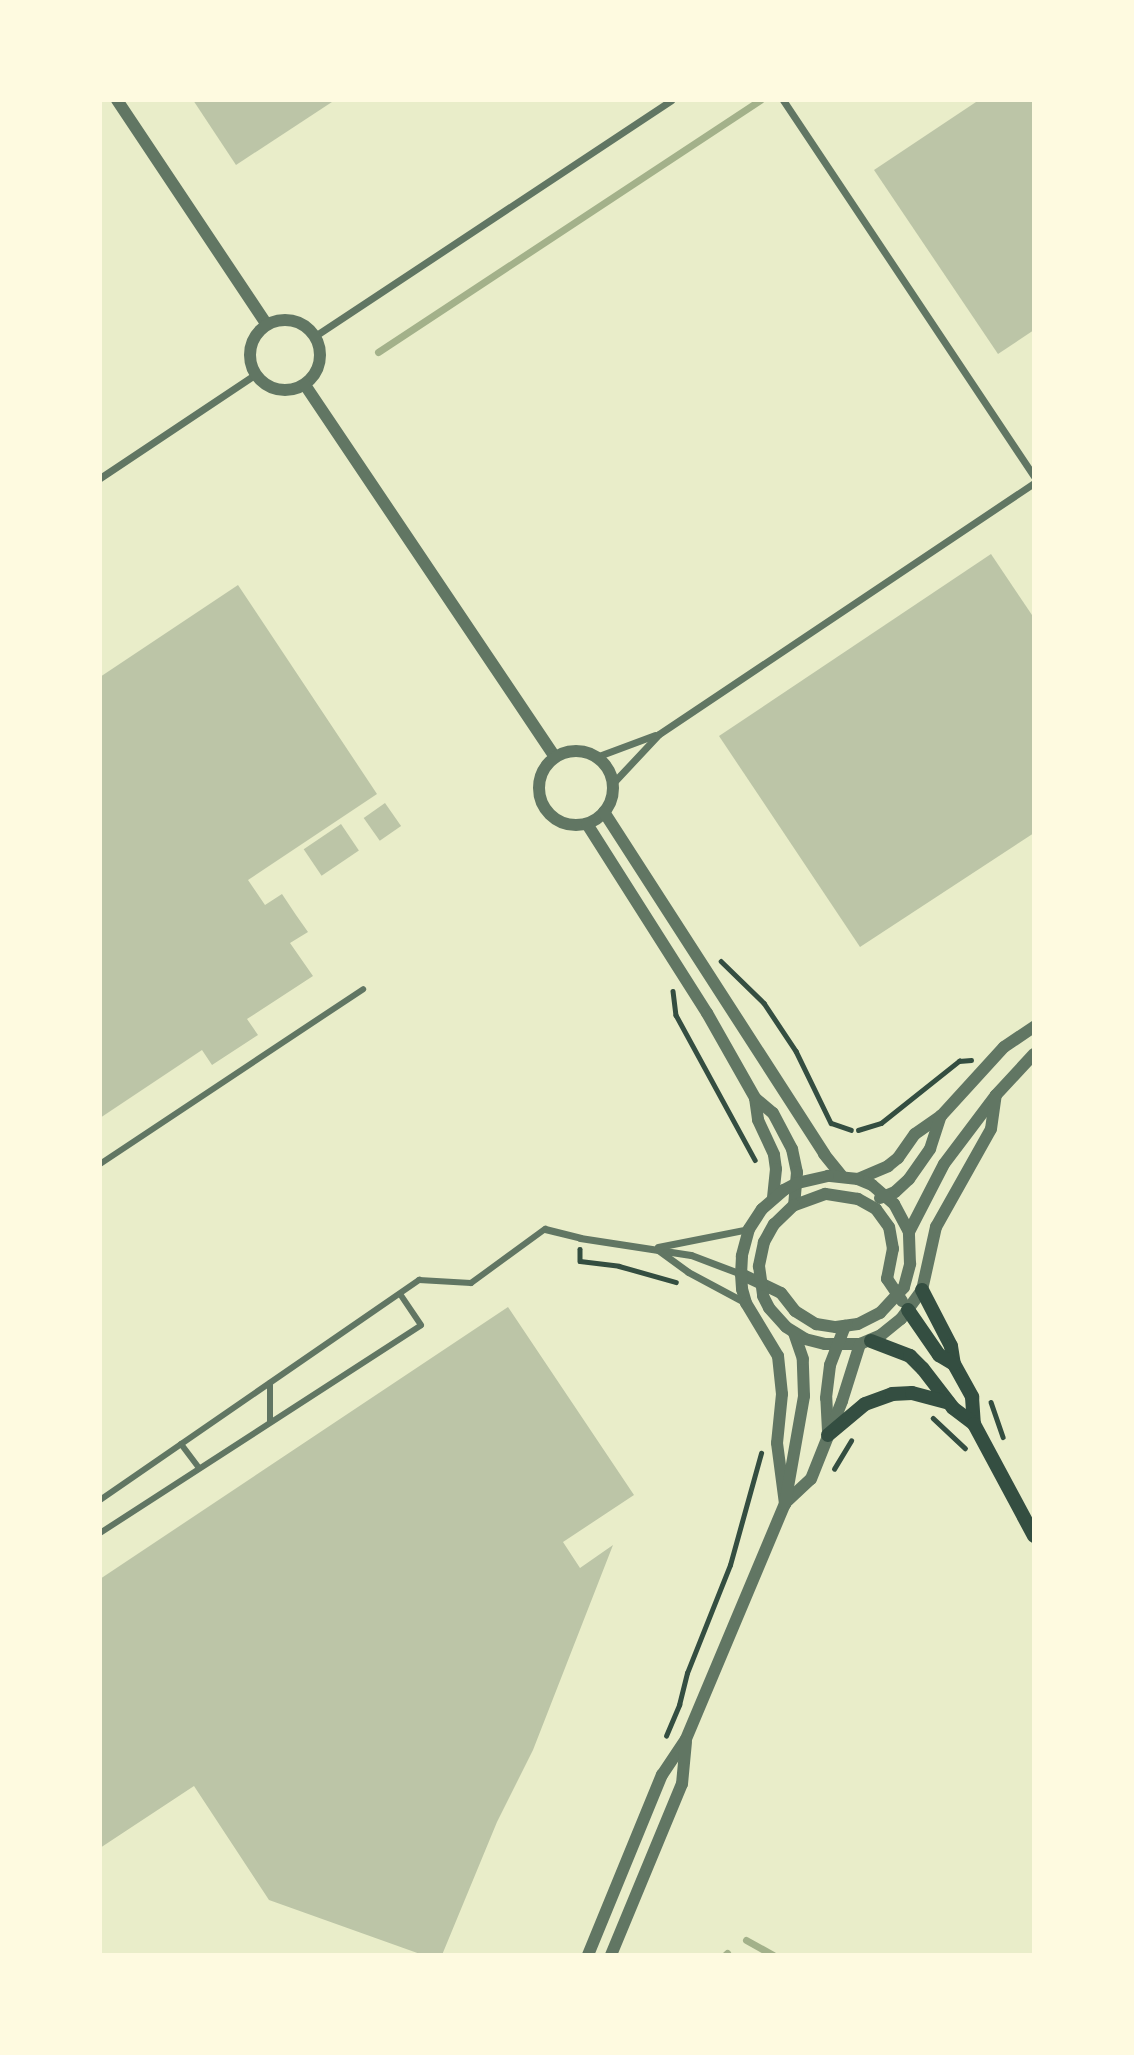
<!DOCTYPE html>
<style>
body{margin:0}
#map{position:relative;width:1134px;height:2055px;overflow:hidden;background:#e9edc9;font-family:"Golos Text",sans-serif}
div>[style]{position:absolute}
.stream>*{height:7px;margin:-3.5px;padding:0 3.5px;transform-origin:3.5px;border-radius:3.5px;background:#a3b18a}
.building>*{inset:0;background:#bcc5a7;transform-origin:0 0}
.path>*{height:4.5px;margin:-2.25px;padding:0 2.25px;transform-origin:2.25px;border-radius:2.25px;background:#344e41}
.pedestrian>*{height:6px;margin:-3px;padding:0 3px;transform-origin:3px;border-radius:3px;background:#617663}
.minor>*{height:7px;margin:-3.5px;padding:0 3.5px;transform-origin:3.5px;border-radius:3.5px;background:#617663}
.tertiary>*{height:12px;margin:-6px;padding:0 6px;transform-origin:6px;border-radius:6px;background:#617663}
.tertiary>.ring{margin:-6px;padding:0;box-sizing:content-box;background:none;border:12px solid #617663;border-radius:50%}
.secondary>*{height:14px;margin:-7px;padding:0 7px;transform-origin:7px;border-radius:7px;background:#344e41}
span{translate:-50% -50%;white-space:nowrap;text-align:center;line-height:1.15;-webkit-text-stroke:5px #fefae0;paint-order:stroke}
.frame{position:absolute;inset:0;border:102px solid #fefae0;pointer-events:none}
</style>
<div id="map">
<div class="stream">
<div style="left:378px;top:352px;width:458px;rotate:-33.4deg"></div>
<div style="left:746px;top:1940px;width:31px;rotate:29deg"></div>
<div style="left:725px;top:1955px;width:3px;rotate:-45deg"></div>
</div>
<div class="building">
<div style="clip-path:polygon(193px 100px,335px 100px,236px 165px)"></div>
<div style="clip-path:polygon(979px 100px,1034px 100px,1034px 330px,998px 354px,874px 170px)"></div>
<div style="clip-path:polygon(991px 554px,1034px 618px,1034px 833px,860px 947px,719px 736px)"></div>
<div style="clip-path:polygon(238px 585px,377px 794px,248px 880px,265px 905px,282px 894px,296px 915px,308px 932px,290px 943px,313px 976px,247px 1019px,258px 1035px,212px 1065px,202px 1050px,100px 1118px,100px 677px)"></div>
<div style="left:385px;top:803px;width:28px;height:26px;rotate:55deg"></div>
<div style="left:341px;top:824px;width:32px;height:45px;rotate:56deg"></div>
<div style="clip-path:polygon(508px 1307px,634px 1495px,563px 1542px,580px 1568px,613px 1545px,533px 1750px,497px 1822px,442px 1955px,423px 1955px,269px 1900px,194px 1786px,100px 1848px,100px 1579px)"></div>
</div>
<div class="path">
<div style="left:721px;top:961px;width:60px;rotate:44.3deg"></div>
<div style="left:764px;top:1003px;width:58px;rotate:56.3deg"></div>
<div style="left:796px;top:1051px;width:80px;rotate:64.1deg"></div>
<div style="left:831px;top:1123px;width:21px;rotate:19deg"></div>
<div style="left:673px;top:991px;width:24px;rotate:83deg"></div>
<div style="left:676px;top:1015px;width:165px;rotate:61.4deg"></div>
<div style="left:858px;top:1130px;width:24px;rotate:-17deg"></div>
<div style="left:881px;top:1123px;width:100px;rotate:-38.5deg"></div>
<div style="left:959px;top:1061px;width:12px;rotate:-5deg"></div>
<div style="left:580px;top:1249px;width:12px;rotate:90deg"></div>
<div style="left:580px;top:1261px;width:39px;rotate:7deg"></div>
<div style="left:619px;top:1266px;width:59px;rotate:15.7deg"></div>
<div style="left:991px;top:1402px;width:37px;rotate:71deg"></div>
<div style="left:933px;top:1418px;width:44px;rotate:43.2deg"></div>
<div style="left:834px;top:1469px;width:33px;rotate:-59deg"></div>
<div style="left:666px;top:1736px;width:34px;rotate:-67deg"></div>
<div style="left:679px;top:1705px;width:33px;rotate:-76deg"></div>
<div style="left:687px;top:1673px;width:116px;rotate:-68.3deg"></div>
<div style="left:730px;top:1565px;width:116px;rotate:-74.5deg"></div>
</div>
<div class="pedestrian">
<div style="left:100px;top:1164px;width:316px;rotate:-33.6deg"></div>
<div style="left:270px;top:1422px;width:39px;rotate:-90deg"></div>
<div style="left:181px;top:1444px;width:30px;rotate:53deg"></div>
<div style="left:100px;top:1500px;width:388px;rotate:-34.6deg"></div>
<div style="left:419px;top:1280px;width:52px;rotate:3.3deg"></div>
<div style="left:471px;top:1283px;width:92px;rotate:-36.1deg"></div>
<div style="left:100px;top:1533px;width:382px;rotate:-32.9deg"></div>
<div style="left:421px;top:1325px;width:37px;rotate:-124deg"></div>
</div>
<div class="minor">
<div style="left:783px;top:100px;width:452px;rotate:56.3deg"></div>
<div style="left:315px;top:336px;width:427px;rotate:-33.5deg"></div>
<div style="left:100px;top:478px;width:187px;rotate:-33.7deg"></div>
<div style="left:596px;top:757px;width:63px;rotate:-20.4deg"></div>
<div style="left:613px;top:783px;width:67px;rotate:-46.8deg"></div>
<div style="left:659px;top:734px;width:451px;rotate:-33.8deg"></div>
<div style="left:545px;top:1229px;width:36px;rotate:14deg"></div>
<div style="left:580px;top:1238px;width:112px;rotate:8.7deg"></div>
<div style="left:691px;top:1255px;width:53px;rotate:20.8deg"></div>
<div style="left:658px;top:1247px;width:93px;rotate:-11.2deg"></div>
<div style="left:658px;top:1250px;width:37px;rotate:36deg"></div>
<div style="left:688px;top:1272px;width:66px;rotate:28.1deg"></div>
</div>
<div class="tertiary">
<div style="left:117px;top:100px;width:270px;rotate:56.3deg"></div>
<div class="ring" style="left:250px;top:320px;width:58px;height:58px"></div>
<div style="left:305px;top:385px;width:448px;rotate:56.1deg"></div>
<div class="ring" style="left:539px;top:751px;width:62px;height:62px"></div>
<div style="left:604px;top:812px;width:407px;rotate:57.2deg"></div>
<div style="left:824px;top:1154px;width:28px;rotate:51deg"></div>
<div style="left:587px;top:824px;width:224px;rotate:57.6deg"></div>
<div style="left:707px;top:1013px;width:98px;rotate:60.5deg"></div>
<div style="left:755px;top:1098px;width:22px;rotate:82deg"></div>
<div style="left:758px;top:1120px;width:38px;rotate:65deg"></div>
<div style="left:774px;top:1155px;width:14px;rotate:82deg"></div>
<div style="left:776px;top:1169px;width:29px;rotate:96deg"></div>
<div style="left:755px;top:1098px;width:23px;rotate:40deg"></div>
<div style="left:773px;top:1113px;width:41px;rotate:62.2deg"></div>
<div style="left:792px;top:1149px;width:24px;rotate:78deg"></div>
<div style="left:797px;top:1172px;width:33px;rotate:95deg"></div>
<div style="left:858px;top:1179px;width:33px;rotate:-23deg"></div>
<div style="left:888px;top:1166px;width:13px;rotate:-39deg"></div>
<div style="left:898px;top:1158px;width:29px;rotate:-55deg"></div>
<div style="left:915px;top:1134px;width:32px;rotate:-35deg"></div>
<div style="left:941px;top:1116px;width:93px;rotate:-47.6deg"></div>
<div style="left:1004px;top:1047px;width:36px;rotate:-34deg"></div>
<div style="left:880px;top:1198px;width:16px;rotate:-22deg"></div>
<div style="left:895px;top:1192px;width:19px;rotate:-43deg"></div>
<div style="left:909px;top:1179px;width:37px;rotate:-55deg"></div>
<div style="left:930px;top:1149px;width:35px;rotate:-72deg"></div>
<div style="left:909px;top:1232px;width:76px;rotate:-62.8deg"></div>
<div style="left:944px;top:1164px;width:86px;rotate:-53deg"></div>
<div style="left:996px;top:1095px;width:56px;rotate:-47.2deg"></div>
<div style="left:741px;top:1274px;width:44px;rotate:25.4deg"></div>
<div style="left:781px;top:1293px;width:23px;rotate:52deg"></div>
<div style="left:795px;top:1311px;width:25px;rotate:32deg"></div>
<div style="left:816px;top:1324px;width:20px;rotate:9deg"></div>
<div style="left:836px;top:1327px;width:22px;rotate:-8deg"></div>
<div style="left:858px;top:1324px;width:25px;rotate:-27deg"></div>
<div style="left:880px;top:1313px;width:35px;rotate:-47deg"></div>
<div style="left:904px;top:1287px;width:24px;rotate:-75deg"></div>
<div style="left:910px;top:1264px;width:32px;rotate:-92deg"></div>
<div style="left:909px;top:1232px;width:32px;rotate:-118deg"></div>
<div style="left:894px;top:1204px;width:29px;rotate:-139deg"></div>
<div style="left:872px;top:1185px;width:15px;rotate:-157deg"></div>
<div style="left:858px;top:1179px;width:30px;rotate:-174deg"></div>
<div style="left:828px;top:1176px;width:32px;rotate:167deg"></div>
<div style="left:797px;top:1183px;width:15px;rotate:152deg"></div>
<div style="left:784px;top:1190px;width:29px;rotate:139deg"></div>
<div style="left:762px;top:1209px;width:24px;rotate:123deg"></div>
<div style="left:749px;top:1229px;width:28px;rotate:105deg"></div>
<div style="left:742px;top:1256px;width:18px;rotate:93deg"></div>
<div style="left:741px;top:1274px;width:15px;rotate:86deg"></div>
<div style="left:742px;top:1289px;width:15px;rotate:74deg"></div>
<div style="left:746px;top:1303px;width:62px;rotate:58.9deg"></div>
<div style="left:778px;top:1356px;width:38px;rotate:84deg"></div>
<div style="left:782px;top:1394px;width:49px;rotate:95.8deg"></div>
<div style="left:777px;top:1443px;width:62px;rotate:82.5deg"></div>
<div style="left:902px;top:1301px;width:27px;rotate:-124deg"></div>
<div style="left:887px;top:1279px;width:31px;rotate:-79deg"></div>
<div style="left:893px;top:1249px;width:22px;rotate:-100deg"></div>
<div style="left:889px;top:1227px;width:22px;rotate:-126deg"></div>
<div style="left:876px;top:1209px;width:21px;rotate:-151deg"></div>
<div style="left:858px;top:1199px;width:33px;rotate:-171deg"></div>
<div style="left:825px;top:1194px;width:33px;rotate:160deg"></div>
<div style="left:794px;top:1205px;width:28px;rotate:136deg"></div>
<div style="left:774px;top:1224px;width:21px;rotate:119deg"></div>
<div style="left:764px;top:1242px;width:25px;rotate:102deg"></div>
<div style="left:759px;top:1266px;width:30px;rotate:82deg"></div>
<div style="left:763px;top:1296px;width:13px;rotate:63deg"></div>
<div style="left:769px;top:1308px;width:25px;rotate:48deg"></div>
<div style="left:786px;top:1327px;width:22px;rotate:32deg"></div>
<div style="left:805px;top:1339px;width:21px;rotate:14deg"></div>
<div style="left:825px;top:1344px;width:35px"></div>
<div style="left:860px;top:1344px;width:23px;rotate:-23deg"></div>
<div style="left:881px;top:1335px;width:26px;rotate:-39deg"></div>
<div style="left:901px;top:1319px;width:36px;rotate:-54deg"></div>
<div style="left:922px;top:1290px;width:65px;rotate:-77.5deg"></div>
<div style="left:936px;top:1227px;width:112px;rotate:-60.7deg"></div>
<div style="left:991px;top:1129px;width:34px;rotate:-82deg"></div>
<div style="left:828px;top:1431px;width:33px;rotate:-93deg"></div>
<div style="left:826px;top:1398px;width:33px;rotate:-83deg"></div>
<div style="left:830px;top:1365px;width:42px;rotate:-69deg"></div>
<div style="left:785px;top:1503px;width:35px;rotate:-43deg"></div>
<div style="left:811px;top:1479px;width:84px;rotate:-68.3deg"></div>
<div style="left:842px;top:1401px;width:60px;rotate:-72.5deg"></div>
<div style="left:588px;top:1955px;width:195px;rotate:-67.7deg"></div>
<div style="left:662px;top:1775px;width:43px;rotate:-56.3deg"></div>
<div style="left:686px;top:1739px;width:255px;rotate:-67.2deg"></div>
<div style="left:785px;top:1504px;width:110px;rotate:-80deg"></div>
<div style="left:804px;top:1396px;width:37px;rotate:-92deg"></div>
<div style="left:803px;top:1359px;width:28px;rotate:-109deg"></div>
<div style="left:611px;top:1955px;width:185px;rotate:-67.5deg"></div>
<div style="left:682px;top:1784px;width:42px;rotate:-84.6deg"></div>
</div>
<div class="secondary">
<div style="left:922px;top:1290px;width:63px;rotate:62.6deg"></div>
<div style="left:951px;top:1346px;width:18px;rotate:81deg"></div>
<div style="left:954px;top:1364px;width:38px;rotate:61deg"></div>
<div style="left:972px;top:1397px;width:27px;rotate:86deg"></div>
<div style="left:908px;top:1310px;width:55px;rotate:55.4deg"></div>
<div style="left:939px;top:1355px;width:17px;rotate:31deg"></div>
<div style="left:871px;top:1341px;width:42px;rotate:21deg"></div>
<div style="left:910px;top:1356px;width:18px;rotate:45deg"></div>
<div style="left:923px;top:1369px;width:49px;rotate:52.4deg"></div>
<div style="left:953px;top:1408px;width:26px;rotate:37deg"></div>
<div style="left:974px;top:1424px;width:127px;rotate:61.8deg"></div>
<div style="left:828px;top:1435px;width:48px;rotate:-40deg"></div>
<div style="left:865px;top:1404px;width:29px;rotate:-20deg"></div>
<div style="left:892px;top:1394px;width:20px;rotate:-3deg"></div>
<div style="left:912px;top:1393px;width:38px;rotate:15deg"></div>
</div>
<div class="frame"></div>
</div>
